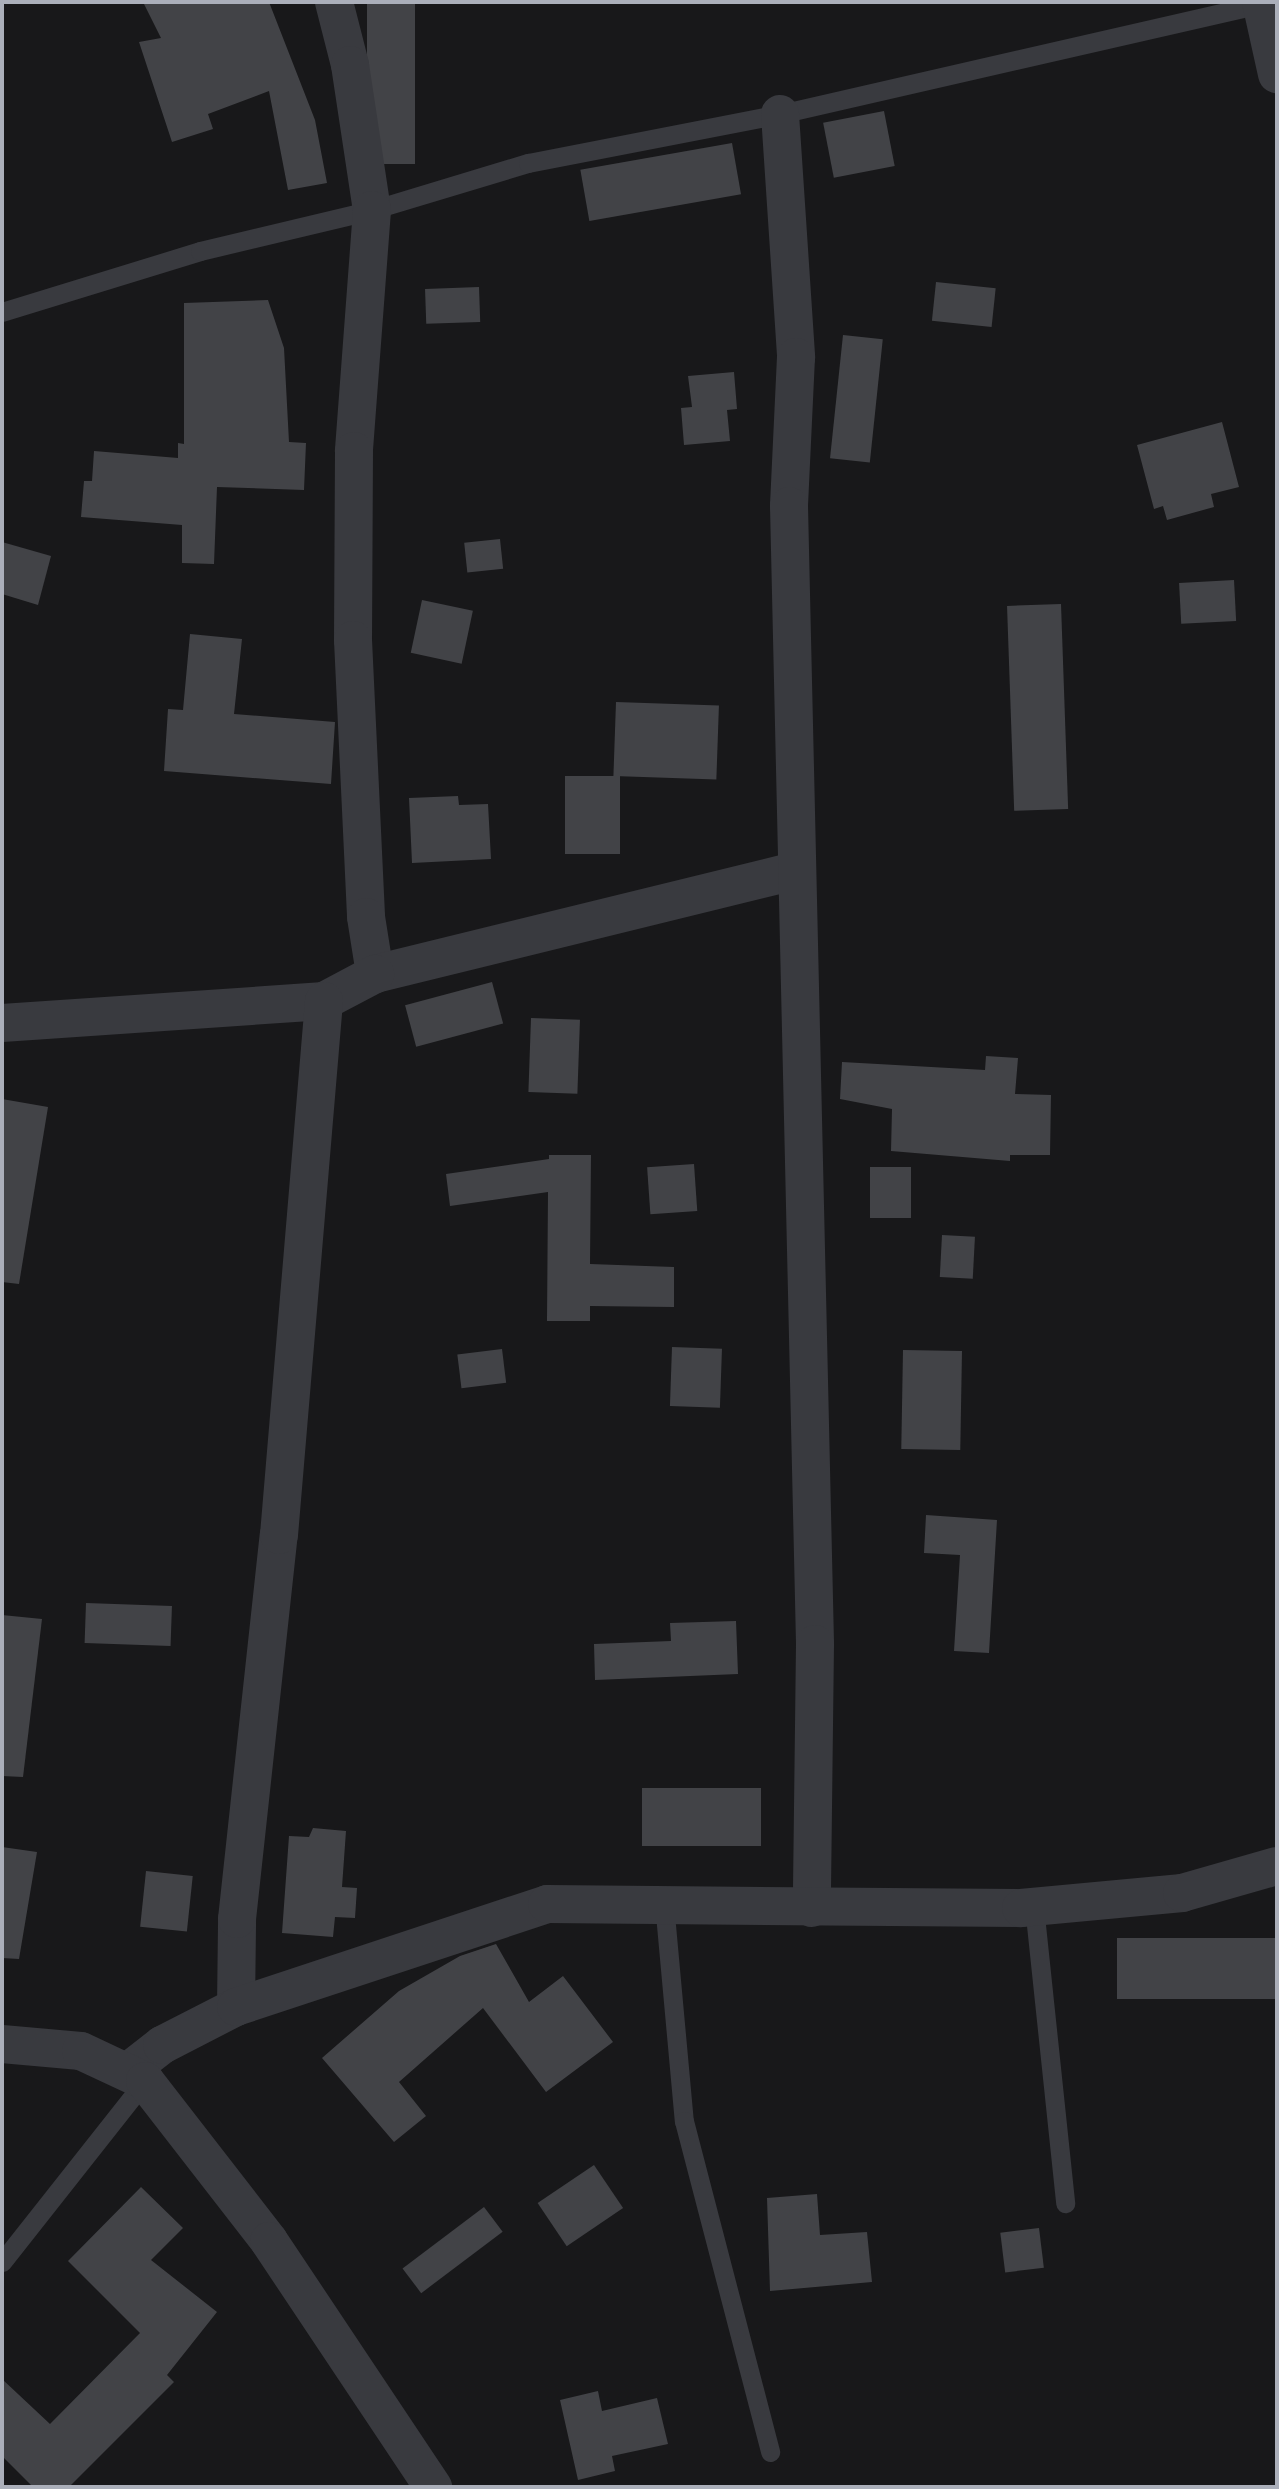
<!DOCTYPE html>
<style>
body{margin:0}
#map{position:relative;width:1279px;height:2489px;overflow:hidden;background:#18181a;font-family:Poppins,sans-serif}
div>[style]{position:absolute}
.building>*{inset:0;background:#424347;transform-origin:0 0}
.service>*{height:19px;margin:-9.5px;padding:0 9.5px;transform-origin:9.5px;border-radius:9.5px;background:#393a3f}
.minor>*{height:38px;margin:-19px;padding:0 19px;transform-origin:19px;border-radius:19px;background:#393a3f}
.tertiary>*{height:38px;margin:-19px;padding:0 19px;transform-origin:19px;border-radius:19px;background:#393a3f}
span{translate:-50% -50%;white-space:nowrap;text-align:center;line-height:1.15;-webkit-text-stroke:5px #131315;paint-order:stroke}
.frame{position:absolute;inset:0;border:4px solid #abafba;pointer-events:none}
</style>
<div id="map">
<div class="building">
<div style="clip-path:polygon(143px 2px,269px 2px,315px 120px,327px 183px,288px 190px,269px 91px,208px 114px,213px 129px,172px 142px,139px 42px,161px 38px)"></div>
<div style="left:367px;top:2px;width:48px;height:162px"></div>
<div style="left:884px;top:111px;width:56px;height:62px;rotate:79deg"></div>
<div style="left:732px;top:143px;width:52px;height:154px;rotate:80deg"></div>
<div style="left:936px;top:282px;width:60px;height:39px;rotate:6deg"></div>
<div style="left:479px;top:287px;width:35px;height:54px;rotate:88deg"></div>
<div style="clip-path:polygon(268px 300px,284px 348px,289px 442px,306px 443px,304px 490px,217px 487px,214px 564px,182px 563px,182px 525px,81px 517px,84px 481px,92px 481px,94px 451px,178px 458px,178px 443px,184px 444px,184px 303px)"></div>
<div style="left:843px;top:335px;width:40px;height:124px;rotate:6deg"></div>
<div style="clip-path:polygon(734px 372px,737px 409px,727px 410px,730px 441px,684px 445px,681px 408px,692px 407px,688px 376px)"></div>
<div style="clip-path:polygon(1222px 422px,1239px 487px,1211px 494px,1214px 507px,1167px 520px,1163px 506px,1154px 509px,1137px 445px)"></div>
<div style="left:500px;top:539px;width:30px;height:36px;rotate:84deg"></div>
<div style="clip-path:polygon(2px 542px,51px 556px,38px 605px,2px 594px)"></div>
<div style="left:1234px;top:580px;width:41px;height:55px;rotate:87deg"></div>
<div style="left:422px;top:600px;width:52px;height:54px;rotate:12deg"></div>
<div style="left:1061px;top:604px;width:205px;height:54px;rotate:88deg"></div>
<div style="clip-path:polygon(190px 634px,242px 639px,234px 714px,335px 722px,331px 784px,164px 771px,168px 709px,183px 710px)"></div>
<div style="left:616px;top:702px;width:103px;height:74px;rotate:2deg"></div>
<div style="left:565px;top:776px;width:55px;height:78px"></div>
<div style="clip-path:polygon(458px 796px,459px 805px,488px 804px,491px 859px,412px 863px,409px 798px)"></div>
<div style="left:492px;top:982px;width:43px;height:90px;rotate:75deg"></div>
<div style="left:531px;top:1018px;width:49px;height:74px;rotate:2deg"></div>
<div style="clip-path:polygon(986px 1056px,1018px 1058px,1015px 1094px,1051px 1095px,1050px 1155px,1010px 1155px,1010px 1161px,891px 1151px,892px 1109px,840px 1099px,842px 1062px,985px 1070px)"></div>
<div style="clip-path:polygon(2px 1099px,48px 1107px,19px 1284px,2px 1282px)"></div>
<div style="clip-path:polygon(549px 1155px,591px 1155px,590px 1264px,674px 1267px,674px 1307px,590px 1306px,590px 1321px,547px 1321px,548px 1192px,450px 1206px,446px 1174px,549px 1159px)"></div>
<div style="left:694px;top:1164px;width:47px;height:47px;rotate:86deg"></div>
<div style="left:911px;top:1167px;width:51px;height:41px;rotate:90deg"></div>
<div style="left:942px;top:1235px;width:33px;height:42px;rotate:3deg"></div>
<div style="left:672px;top:1347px;width:50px;height:59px;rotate:2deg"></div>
<div style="left:502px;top:1349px;width:34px;height:45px;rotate:83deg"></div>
<div style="left:903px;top:1350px;width:59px;height:99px;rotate:1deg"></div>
<div style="clip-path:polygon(926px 1515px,997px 1520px,989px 1653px,954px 1651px,960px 1555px,924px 1553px)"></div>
<div style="left:86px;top:1603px;width:86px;height:40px;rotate:2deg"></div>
<div style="clip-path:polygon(2px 1615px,42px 1619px,23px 1777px,2px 1776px)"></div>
<div style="clip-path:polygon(736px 1621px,738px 1674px,595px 1680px,594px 1644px,671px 1641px,670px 1623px)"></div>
<div style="left:761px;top:1788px;width:58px;height:119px;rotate:90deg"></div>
<div style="clip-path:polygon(313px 1828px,346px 1831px,342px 1887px,357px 1888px,355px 1918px,335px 1917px,333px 1937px,282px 1933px,289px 1836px,309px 1837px)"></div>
<div style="clip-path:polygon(2px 1847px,37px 1852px,19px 1959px,2px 1958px)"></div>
<div style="left:146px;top:1871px;width:47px;height:56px;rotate:6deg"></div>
<div style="left:1277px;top:1938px;width:61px;height:160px;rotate:90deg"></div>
<div style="clip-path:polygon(496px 1944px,529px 2002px,563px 1976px,613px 2042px,546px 2092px,483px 2008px,399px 2082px,426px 2116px,394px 2142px,322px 2058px,399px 1991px,460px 1956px)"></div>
<div style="left:594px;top:2165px;width:52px;height:68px;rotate:56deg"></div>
<div style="clip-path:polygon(141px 2187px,183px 2228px,151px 2260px,217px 2312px,167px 2375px,174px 2382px,69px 2487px,33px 2487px,2px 2456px,2px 2379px,50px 2424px,140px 2333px,68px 2261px)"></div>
<div style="clip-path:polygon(817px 2194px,820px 2235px,867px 2232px,872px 2282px,770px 2291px,767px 2198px)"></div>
<div style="left:484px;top:2207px;width:31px;height:102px;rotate:53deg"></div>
<div style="left:1039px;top:2228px;width:40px;height:39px;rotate:83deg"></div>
<div style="clip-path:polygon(598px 2391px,602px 2411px,657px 2398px,668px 2444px,612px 2456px,615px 2471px,578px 2480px,560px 2400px)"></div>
</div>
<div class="service">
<div style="left:2px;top:312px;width:207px;rotate:-17.1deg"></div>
<div style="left:200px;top:251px;width:177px;rotate:-13.4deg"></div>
<div style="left:372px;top:210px;width:163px;rotate:-16.8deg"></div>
<div style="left:528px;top:163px;width:257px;rotate:-11deg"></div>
<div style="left:780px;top:114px;width:493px;rotate:-12.9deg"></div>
<div style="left:664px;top:1903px;width:219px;rotate:84.8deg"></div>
<div style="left:684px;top:2121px;width:342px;rotate:75.4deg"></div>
<div style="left:1034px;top:1906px;width:299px;rotate:84deg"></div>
<div style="left:2px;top:2262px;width:231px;rotate:-51.7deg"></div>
</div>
<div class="minor">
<div style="left:334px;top:2px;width:65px;rotate:75.7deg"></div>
<div style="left:350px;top:65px;width:147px;rotate:81.4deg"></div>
<div style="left:372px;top:210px;width:242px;rotate:94.3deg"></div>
<div style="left:354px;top:451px;width:189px;rotate:90.3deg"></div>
<div style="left:353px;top:640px;width:277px;rotate:87.3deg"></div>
<div style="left:366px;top:917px;width:58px;rotate:81deg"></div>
<div style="left:375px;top:974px;width:431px;rotate:-13.8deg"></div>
<div style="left:1261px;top:2px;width:74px;rotate:77.5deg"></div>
<div style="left:780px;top:114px;width:244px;rotate:86.2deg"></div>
<div style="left:796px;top:357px;width:149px;rotate:92.7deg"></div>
<div style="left:789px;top:506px;width:1138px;rotate:88.69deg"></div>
<div style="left:815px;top:1644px;width:264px;rotate:90.7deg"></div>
<div style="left:2px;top:1023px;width:323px;rotate:-3.9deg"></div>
<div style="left:324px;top:1001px;width:58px;rotate:-27.9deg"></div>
<div style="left:236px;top:2007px;width:88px;rotate:-89.3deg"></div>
<div style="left:237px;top:1919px;width:386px;rotate:-83.8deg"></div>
<div style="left:279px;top:1535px;width:536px;rotate:-85.18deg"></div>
<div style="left:130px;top:2070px;width:41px;rotate:-38deg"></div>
<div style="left:162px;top:2045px;width:83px;rotate:-27.2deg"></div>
<div style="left:236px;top:2007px;width:328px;rotate:-18.3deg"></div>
<div style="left:547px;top:1904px;width:474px;rotate:0.5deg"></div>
<div style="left:1021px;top:1908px;width:162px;rotate:-5.3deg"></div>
<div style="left:1182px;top:1893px;width:99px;rotate:-15.9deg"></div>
</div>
<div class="tertiary">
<div style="left:2px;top:2044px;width:79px;rotate:5.1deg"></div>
<div style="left:81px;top:2051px;width:71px;rotate:25.1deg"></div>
<div style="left:145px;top:2081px;width:202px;rotate:52.2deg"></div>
<div style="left:269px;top:2241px;width:296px;rotate:56.3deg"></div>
</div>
<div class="frame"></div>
</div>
